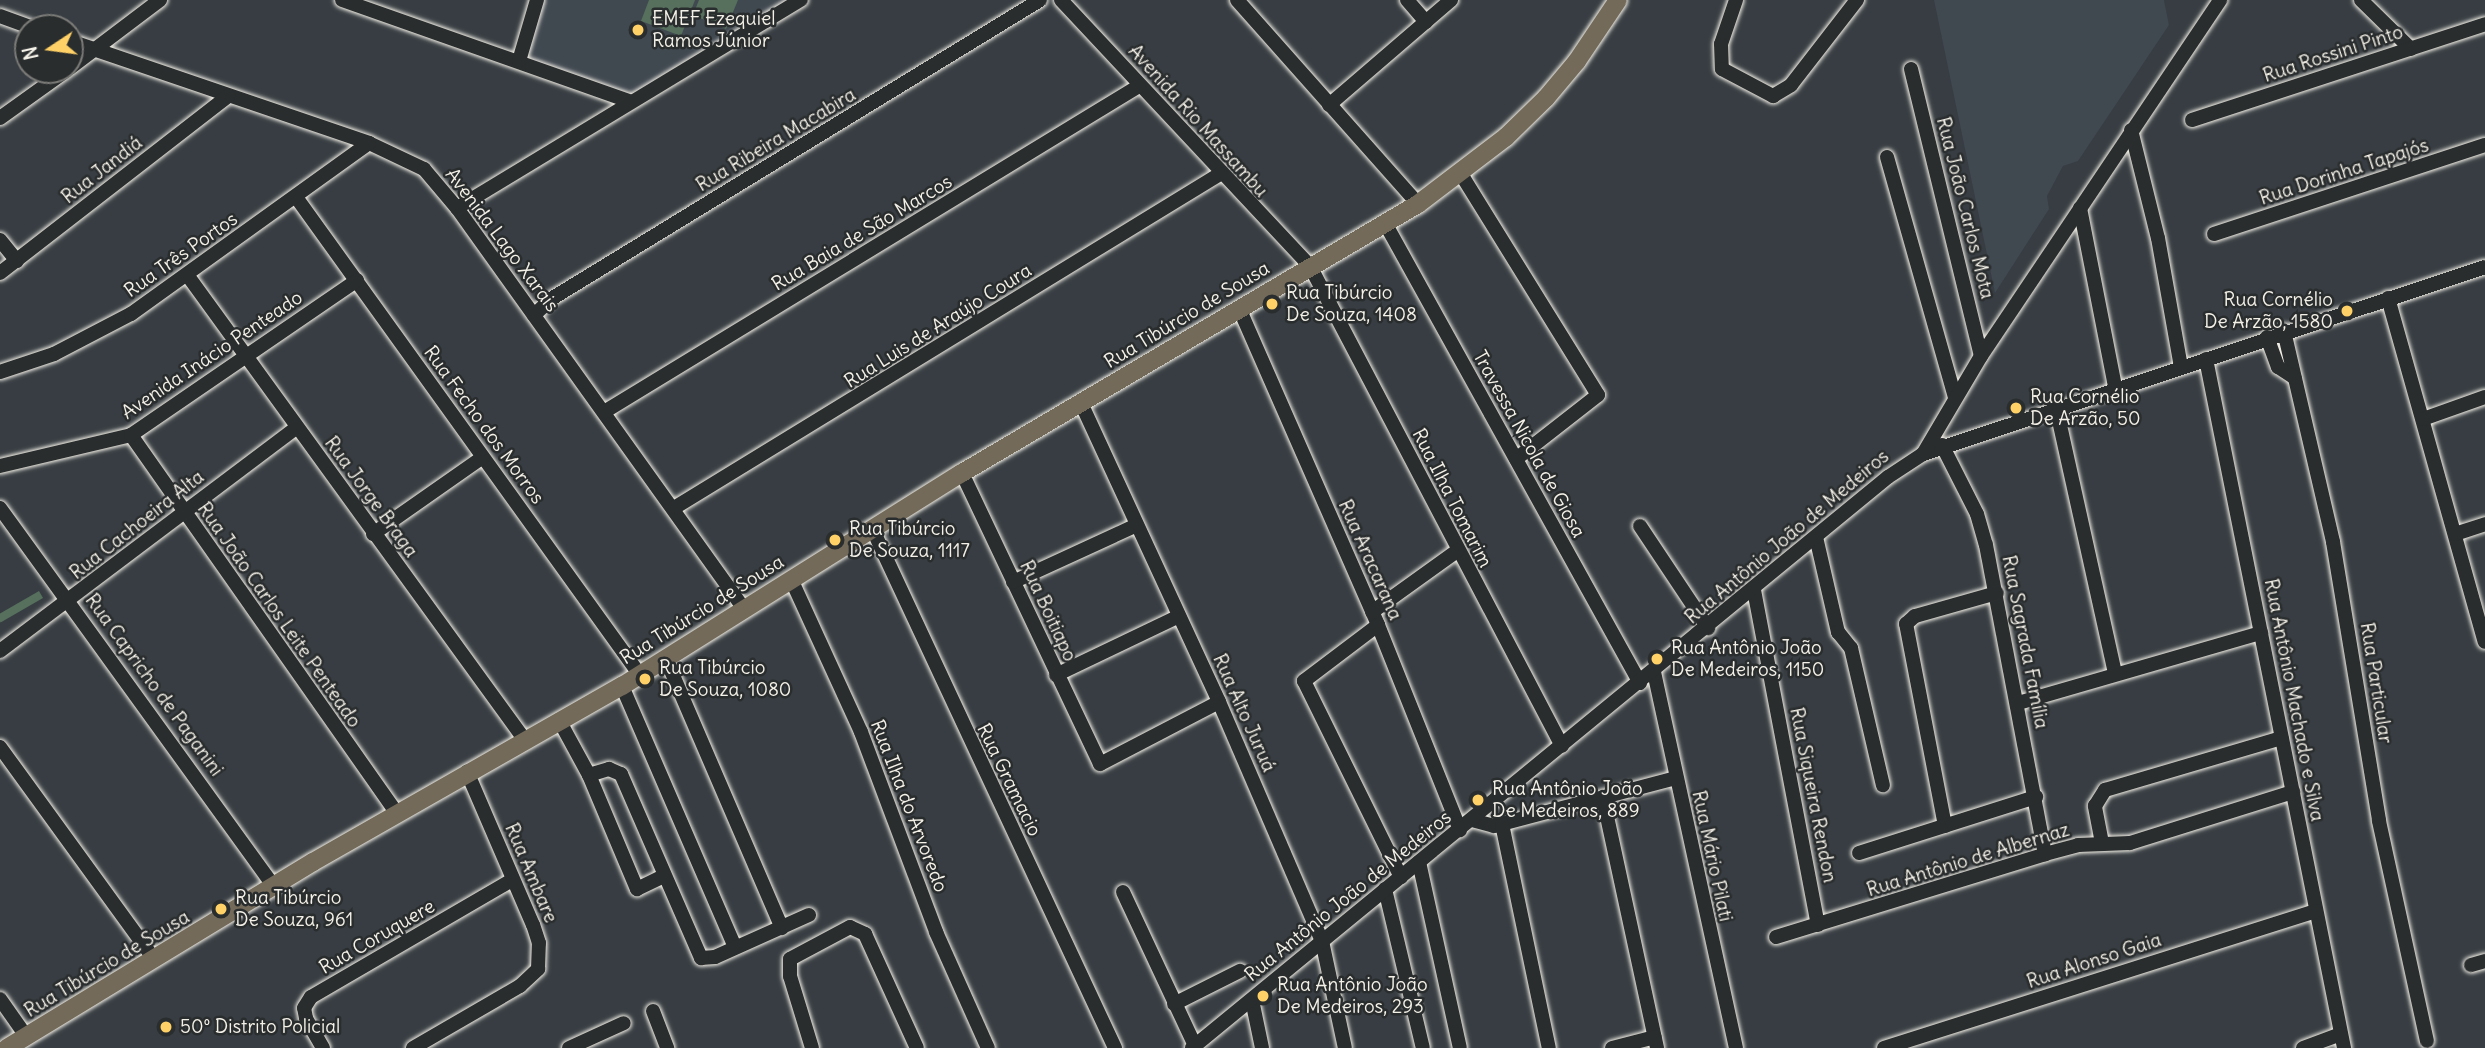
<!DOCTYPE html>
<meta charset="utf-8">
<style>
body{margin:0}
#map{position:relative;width:2485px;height:1048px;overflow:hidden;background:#373d42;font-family:Delius,sans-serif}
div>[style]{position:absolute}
.built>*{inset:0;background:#404850}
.green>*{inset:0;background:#56705d;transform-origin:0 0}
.roads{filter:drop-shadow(0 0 2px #f4f1e8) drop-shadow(0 0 2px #f4f1e8)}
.minor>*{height:14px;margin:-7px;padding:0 7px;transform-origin:7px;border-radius:7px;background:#2a2d2e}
.major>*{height:18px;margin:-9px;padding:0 9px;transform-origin:9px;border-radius:9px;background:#746a5a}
.dots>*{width:19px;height:19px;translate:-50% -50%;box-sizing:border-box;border:4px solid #2a2d2e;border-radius:50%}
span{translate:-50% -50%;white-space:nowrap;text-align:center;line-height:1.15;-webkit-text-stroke:5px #2a2d2e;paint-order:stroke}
.poi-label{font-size:19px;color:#f4f1e8}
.left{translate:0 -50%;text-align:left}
.right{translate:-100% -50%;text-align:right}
.street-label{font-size:19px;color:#f4f1e8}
.north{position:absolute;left:14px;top:14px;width:70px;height:70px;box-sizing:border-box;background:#2a2d2e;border:2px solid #7b7b78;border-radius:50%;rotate:257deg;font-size:19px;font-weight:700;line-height:28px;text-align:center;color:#f4f1e8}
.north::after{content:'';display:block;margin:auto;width:24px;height:32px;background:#ffd166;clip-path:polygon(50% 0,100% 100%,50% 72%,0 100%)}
</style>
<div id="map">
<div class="built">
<div style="clip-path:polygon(537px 0,799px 0,631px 102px,519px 61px)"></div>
<div style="clip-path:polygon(1934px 0,2164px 0,2169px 25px,2078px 161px,2063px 166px,2047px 196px,2049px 209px,1995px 293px)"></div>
</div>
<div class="green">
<div style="clip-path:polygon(649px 0,695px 0,681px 36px,641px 21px)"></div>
<div style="clip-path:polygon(699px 0,738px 0,726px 29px,693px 15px)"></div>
<div style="left:39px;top:591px;width:8px;height:49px;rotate:60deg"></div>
</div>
<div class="roads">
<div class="minor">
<div style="left:342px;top:0;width:306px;rotate:19.4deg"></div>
<div style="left:1061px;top:0;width:364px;rotate:46.9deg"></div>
<div style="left:1310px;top:266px;width:542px;rotate:62.3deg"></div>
<div style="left:1237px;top:0;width:273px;rotate:48.4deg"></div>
<div style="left:1407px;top:0;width:29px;rotate:49deg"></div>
<div style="left:1736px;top:0;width:46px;rotate:108.8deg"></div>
<div style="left:1721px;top:44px;width:25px;rotate:88deg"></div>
<div style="left:1722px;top:69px;width:58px;rotate:27.9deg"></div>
<div style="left:1773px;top:96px;width:21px;rotate:-31deg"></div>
<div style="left:1791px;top:85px;width:108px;rotate:-52.2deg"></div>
<div style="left:2361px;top:0;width:70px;rotate:44.4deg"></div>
<div style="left:0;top:16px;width:35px;rotate:20deg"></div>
<div style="left:70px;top:41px;width:316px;rotate:18.8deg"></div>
<div style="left:369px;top:143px;width:61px;rotate:25.3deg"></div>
<div style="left:424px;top:169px;width:51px;rotate:49.8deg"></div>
<div style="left:457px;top:208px;width:491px;rotate:54.4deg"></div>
<div style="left:519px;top:61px;width:64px;rotate:-73.6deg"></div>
<div style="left:70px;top:68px;width:113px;rotate:-37.1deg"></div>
<div style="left:1911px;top:69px;width:295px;rotate:76.3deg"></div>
<div style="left:1329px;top:105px;width:161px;rotate:-40.7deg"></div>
<div style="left:0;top:118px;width:82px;rotate:-35.6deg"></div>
<div style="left:2192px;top:120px;width:308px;rotate:-18.1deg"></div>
<div style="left:2131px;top:130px;width:111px;rotate:76deg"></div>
<div style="left:2158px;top:238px;width:131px;rotate:79.9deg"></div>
<div style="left:1887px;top:157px;width:250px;rotate:74.2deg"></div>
<div style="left:1461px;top:174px;width:260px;rotate:58.2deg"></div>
<div style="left:1598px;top:395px;width:104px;rotate:142deg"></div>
<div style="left:296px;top:197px;width:589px;rotate:54.26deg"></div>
<div style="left:457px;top:208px;width:402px;rotate:-31.2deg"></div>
<div style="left:2080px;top:208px;width:182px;rotate:78.9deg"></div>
<div style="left:1385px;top:223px;width:526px;rotate:61deg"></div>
<div style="left:2214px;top:234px;width:285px;rotate:-18.2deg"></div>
<div style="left:0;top:240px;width:27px;rotate:51deg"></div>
<div style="left:0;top:273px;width:289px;rotate:-37.8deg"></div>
<div style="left:188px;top:276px;width:572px;rotate:54.03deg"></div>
<div style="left:2388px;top:298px;width:357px;rotate:74.3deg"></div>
<div style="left:1239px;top:308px;width:346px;rotate:66.3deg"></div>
<div style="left:1378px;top:625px;width:221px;rotate:68.2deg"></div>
<div style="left:534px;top:315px;width:23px;rotate:-43deg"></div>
<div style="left:551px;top:299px;width:573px;rotate:-31.44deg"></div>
<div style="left:2284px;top:331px;width:217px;rotate:76.9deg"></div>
<div style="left:2333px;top:542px;width:283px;rotate:80.6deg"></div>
<div style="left:2379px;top:821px;width:225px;rotate:77.7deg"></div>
<div style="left:2267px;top:337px;width:32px;rotate:70deg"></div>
<div style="left:2278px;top:367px;width:20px;rotate:33deg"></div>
<div style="left:2206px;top:359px;width:703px;rotate:78.67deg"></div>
<div style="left:0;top:372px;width:57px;rotate:-18.4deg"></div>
<div style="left:54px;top:354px;width:87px;rotate:-27.5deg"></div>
<div style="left:131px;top:314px;width:293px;rotate:-35.7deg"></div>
<div style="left:1081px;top:403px;width:329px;rotate:65.2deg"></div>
<div style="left:1219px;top:702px;width:260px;rotate:66.7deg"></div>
<div style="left:1322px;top:941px;width:109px;rotate:77.9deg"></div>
<div style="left:2056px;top:407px;width:273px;rotate:77.5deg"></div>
<div style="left:604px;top:412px;width:626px;rotate:-31.36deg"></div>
<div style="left:2423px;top:419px;width:66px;rotate:-19.5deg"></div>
<div style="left:131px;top:435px;width:464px;rotate:54.9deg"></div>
<div style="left:1942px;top:445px;width:77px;rotate:63.1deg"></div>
<div style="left:1977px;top:514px;width:32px;rotate:74deg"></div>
<div style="left:1986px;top:545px;width:315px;rotate:79.2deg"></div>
<div style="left:1923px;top:454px;width:592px;rotate:-18.4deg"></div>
<div style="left:0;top:466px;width:135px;rotate:-13.3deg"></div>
<div style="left:131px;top:435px;width:274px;rotate:-34.4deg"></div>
<div style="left:962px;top:473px;width:322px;rotate:64.6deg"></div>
<div style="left:1100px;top:764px;width:134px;rotate:-27.5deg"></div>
<div style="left:0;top:508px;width:467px;rotate:54.1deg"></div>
<div style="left:674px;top:508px;width:640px;rotate:-31.46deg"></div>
<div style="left:1640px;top:526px;width:123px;rotate:56.3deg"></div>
<div style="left:872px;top:528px;width:574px;rotate:64.95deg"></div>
<div style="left:373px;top:534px;width:134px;rotate:-35deg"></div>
<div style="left:2455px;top:534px;width:32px;rotate:-18deg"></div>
<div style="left:1816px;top:537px;width:98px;rotate:77deg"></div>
<div style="left:1838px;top:632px;width:21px;rotate:51deg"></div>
<div style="left:1851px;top:648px;width:141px;rotate:76.9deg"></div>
<div style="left:791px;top:579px;width:168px;rotate:65.4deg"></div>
<div style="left:861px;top:732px;width:214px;rotate:69.4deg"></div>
<div style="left:936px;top:932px;width:127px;rotate:65.9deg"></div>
<div style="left:1013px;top:582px;width:136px;rotate:-24.7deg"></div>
<div style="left:1754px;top:590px;width:341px;rotate:79.2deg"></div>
<div style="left:1372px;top:612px;width:105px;rotate:-35.7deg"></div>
<div style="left:1378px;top:625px;width:93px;rotate:142.9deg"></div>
<div style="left:1304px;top:681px;width:219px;rotate:63.7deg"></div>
<div style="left:0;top:651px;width:371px;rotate:-37deg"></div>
<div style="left:666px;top:659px;width:293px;rotate:66.7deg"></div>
<div style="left:1654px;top:672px;width:385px;rotate:77.7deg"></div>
<div style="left:1056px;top:675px;width:136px;rotate:-25.6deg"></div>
<div style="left:622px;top:686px;width:284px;rotate:66.6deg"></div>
<div style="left:2018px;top:703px;width:253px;rotate:-16.1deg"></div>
<div style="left:559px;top:720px;width:63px;rotate:61.4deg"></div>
<div style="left:589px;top:775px;width:124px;rotate:67.2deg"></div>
<div style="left:637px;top:889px;width:30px;rotate:-26deg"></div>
<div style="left:0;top:747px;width:263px;rotate:54deg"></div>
<div style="left:589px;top:775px;width:21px;rotate:-17deg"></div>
<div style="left:609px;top:769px;width:13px;rotate:23deg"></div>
<div style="left:621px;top:774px;width:201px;rotate:66.5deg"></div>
<div style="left:701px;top:958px;width:14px;rotate:-4deg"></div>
<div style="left:715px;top:957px;width:103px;rotate:-24.1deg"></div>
<div style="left:1603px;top:798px;width:256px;rotate:77.8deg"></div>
<div style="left:1472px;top:820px;width:23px;rotate:15deg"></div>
<div style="left:1494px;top:826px;width:188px;rotate:-14.8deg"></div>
<div style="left:1502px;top:824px;width:229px;rotate:78.2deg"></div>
<div style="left:1945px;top:826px;width:206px;rotate:-100.9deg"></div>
<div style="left:1906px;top:624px;width:12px;rotate:-42deg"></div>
<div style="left:1915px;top:616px;width:85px;rotate:-15.7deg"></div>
<div style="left:2102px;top:843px;width:38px;rotate:-101deg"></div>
<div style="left:2095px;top:806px;width:19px;rotate:-58deg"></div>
<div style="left:2105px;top:790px;width:184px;rotate:-16.4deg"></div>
<div style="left:1859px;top:853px;width:186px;rotate:-17.6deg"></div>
<div style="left:1419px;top:862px;width:190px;rotate:77.6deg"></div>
<div style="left:1385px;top:889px;width:163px;rotate:76.6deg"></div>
<div style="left:1123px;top:892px;width:170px;rotate:64.9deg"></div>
<div style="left:1776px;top:937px;width:282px;rotate:-17.1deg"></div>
<div style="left:2045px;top:854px;width:34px;rotate:-15deg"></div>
<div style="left:2078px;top:845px;width:52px;rotate:-2.2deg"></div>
<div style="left:2130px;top:843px;width:171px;rotate:-17.4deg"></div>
<div style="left:2471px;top:965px;width:15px;rotate:-16deg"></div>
<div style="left:0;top:999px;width:45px;rotate:54.9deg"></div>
<div style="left:1252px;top:1000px;width:49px;rotate:78.2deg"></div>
<div style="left:1174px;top:1004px;width:74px;rotate:-26.6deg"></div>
<div style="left:653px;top:1011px;width:40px;rotate:69deg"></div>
<div style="left:323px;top:1048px;width:34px;rotate:-120deg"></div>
<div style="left:306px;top:1018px;width:10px;rotate:-101deg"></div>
<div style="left:304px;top:1008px;width:13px;rotate:-58deg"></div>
<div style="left:311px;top:997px;width:233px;rotate:-30.2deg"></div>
<div style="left:413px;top:1048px;width:124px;rotate:-30.1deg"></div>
<div style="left:520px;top:986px;width:25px;rotate:-43deg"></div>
<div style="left:538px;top:969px;width:26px;rotate:-88deg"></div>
<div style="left:539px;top:943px;width:19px;rotate:-108deg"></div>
<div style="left:533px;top:925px;width:167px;rotate:-113.3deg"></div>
<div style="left:569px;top:1048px;width:60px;rotate:-24.4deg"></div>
<div style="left:812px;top:1048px;width:75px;rotate:-107deg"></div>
<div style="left:790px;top:976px;width:17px;rotate:-90deg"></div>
<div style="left:790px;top:959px;width:68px;rotate:-28.1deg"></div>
<div style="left:850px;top:927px;width:17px;rotate:25deg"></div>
<div style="left:865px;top:934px;width:125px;rotate:65.5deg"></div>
<div style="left:1192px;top:1048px;width:900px;rotate:-39.37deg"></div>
<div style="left:1888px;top:477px;width:42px;rotate:-33.3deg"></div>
<div style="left:1923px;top:454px;width:114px;rotate:-59.4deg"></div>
<div style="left:1981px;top:356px;width:429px;rotate:-56.1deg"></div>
<div style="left:1612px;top:1048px;width:44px;rotate:-14.3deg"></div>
<div style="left:1884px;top:1048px;width:453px;rotate:-17.6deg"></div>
<div style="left:2303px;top:1048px;width:40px;rotate:-20.2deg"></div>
</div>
<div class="major">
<div style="left:7px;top:1048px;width:358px;rotate:-31.3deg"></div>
<div style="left:313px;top:862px;width:356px;rotate:-29.7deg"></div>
<div style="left:622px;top:686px;width:401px;rotate:-32.1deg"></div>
<div style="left:962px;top:473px;width:529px;rotate:-30.54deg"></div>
<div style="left:1418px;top:204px;width:111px;rotate:-37.3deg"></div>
<div style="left:1506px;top:137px;width:56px;rotate:-44.3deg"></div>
<div style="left:1546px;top:98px;width:48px;rotate:-50deg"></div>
<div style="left:1577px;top:61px;width:73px;rotate:-56.1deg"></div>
</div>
</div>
<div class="dots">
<div style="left:638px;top:30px;background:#ffd166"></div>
<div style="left:1272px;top:304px;background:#ffd166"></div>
<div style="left:2347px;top:311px;background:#ffd166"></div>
<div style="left:2016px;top:408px;background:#ffd166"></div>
<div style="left:835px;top:540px;background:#ffd166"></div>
<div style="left:1657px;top:659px;background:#ffd166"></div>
<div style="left:645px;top:679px;background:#ffd166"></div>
<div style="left:1478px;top:800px;background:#ffd166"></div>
<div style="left:221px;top:909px;background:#ffd166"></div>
<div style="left:1263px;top:996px;background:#ffd166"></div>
<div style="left:166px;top:1027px;background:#ffd166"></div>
</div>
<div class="poi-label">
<span class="left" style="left:652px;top:30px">EMEF Ezequiel<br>Ramos Júnior</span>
<span class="left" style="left:1286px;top:304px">Rua Tibúrcio<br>De Souza, 1408</span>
<span class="right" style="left:2333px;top:311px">Rua Cornélio<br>De Arzão, 1580</span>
<span class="left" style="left:2030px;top:408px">Rua Cornélio<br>De Arzão, 50</span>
<span class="left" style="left:849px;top:540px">Rua Tibúrcio<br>De Souza, 1117</span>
<span class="left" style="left:1671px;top:659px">Rua Antônio João<br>De Medeiros, 1150</span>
<span class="left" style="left:659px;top:679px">Rua Tibúrcio<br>De Souza, 1080</span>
<span class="left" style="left:1492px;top:800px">Rua Antônio João<br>De Medeiros, 889</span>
<span class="left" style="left:235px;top:909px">Rua Tibúrcio<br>De Souza, 961</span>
<span class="left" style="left:1277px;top:996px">Rua Antônio João<br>De Medeiros, 293</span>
<span class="left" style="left:180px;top:1027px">50º Distrito Policial</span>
</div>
<div class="street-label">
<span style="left:2333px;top:54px;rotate:-18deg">Rua Rossini Pinto</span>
<span style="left:1198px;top:121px;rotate:48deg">Avenida Rio Massambu</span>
<span style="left:776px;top:140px;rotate:-31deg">Rua Ribeira Macabira</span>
<span style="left:102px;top:170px;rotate:-38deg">Rua Jandiá</span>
<span style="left:2344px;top:172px;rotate:-18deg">Rua Dorinha Tapajós</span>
<span style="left:1965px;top:208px;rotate:76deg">Rua João Carlos Mota</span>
<span style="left:862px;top:233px;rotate:-31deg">Rua Baia de São Marcos</span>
<span style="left:502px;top:240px;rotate:53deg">Avenida Lago Xarais</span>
<span style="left:181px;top:255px;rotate:-35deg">Rua Três Portos</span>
<span style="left:1187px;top:315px;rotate:-31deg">Rua Tibúrcio de Sousa</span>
<span style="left:938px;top:326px;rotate:-32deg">Rua Luis de Araújo Coura</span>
<span style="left:212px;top:355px;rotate:-34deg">Avenida Inácio Penteado</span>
<span style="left:484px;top:425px;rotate:54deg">Rua Fecho dos Morros</span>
<span style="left:1529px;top:444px;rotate:61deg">Travessa Nicola de Giosa</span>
<span style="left:371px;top:497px;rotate:54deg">Rua Jorge Braga</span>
<span style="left:1452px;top:498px;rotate:63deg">Rua Ilha Tomarim</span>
<span style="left:137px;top:525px;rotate:-38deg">Rua Cachoeira Alta</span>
<span style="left:1787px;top:537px;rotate:-40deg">Rua Antônio João de Medeiros</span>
<span style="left:1370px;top:560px;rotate:66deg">Rua Aracarana</span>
<span style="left:702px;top:610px;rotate:-32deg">Rua Tibúrcio de Sousa</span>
<span style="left:1048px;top:611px;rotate:65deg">Rua Boitiapo</span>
<span style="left:279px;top:615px;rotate:55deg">Rua João Carlos Leite Penteado</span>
<span style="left:2025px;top:642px;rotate:79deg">Rua Sagrada Família</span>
<span style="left:2376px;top:683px;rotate:81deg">Rua Particular</span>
<span style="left:154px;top:685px;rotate:54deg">Rua Capricho de Paganini</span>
<span style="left:2294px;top:700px;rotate:79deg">Rua Antônio Machado e Silva</span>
<span style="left:1244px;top:713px;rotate:66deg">Rua Alto Juruá</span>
<span style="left:1009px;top:780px;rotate:64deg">Rua Gramacio</span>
<span style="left:1813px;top:795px;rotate:79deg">Rua Siqueira Rendon</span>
<span style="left:909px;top:806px;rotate:69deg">Rua Ilha do Arvoredo</span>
<span style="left:1712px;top:856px;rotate:78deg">Rua Mário Pilati</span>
<span style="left:1968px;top:860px;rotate:-17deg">Rua Antônio de Albernaz</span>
<span style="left:531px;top:873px;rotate:67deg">Rua Ambare</span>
<span style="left:1348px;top:896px;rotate:-39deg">Rua Antônio João de Medeiros</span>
<span style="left:377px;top:937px;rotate:-30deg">Rua Coruquere</span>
<span style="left:2094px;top:961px;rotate:-18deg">Rua Alonso Gaia</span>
<span style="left:107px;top:964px;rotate:-31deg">Rua Tibúrcio de Sousa</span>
</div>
<div class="north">N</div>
</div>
